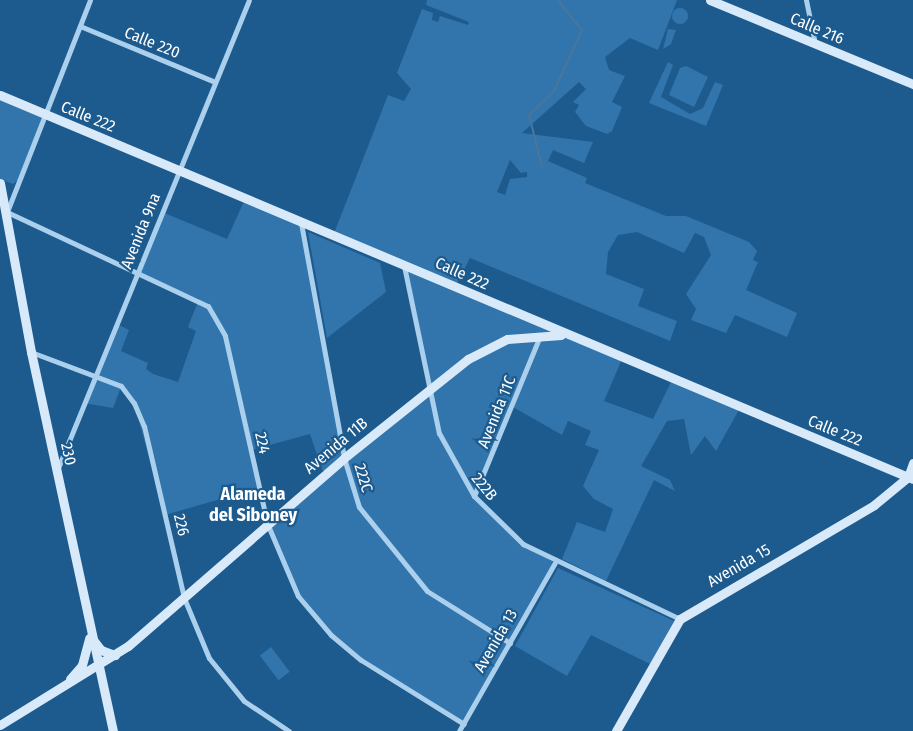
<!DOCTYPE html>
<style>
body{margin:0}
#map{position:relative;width:913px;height:731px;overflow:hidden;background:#1d5b8e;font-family:"Fira Sans Condensed",sans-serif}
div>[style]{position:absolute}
.green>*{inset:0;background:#3175ac;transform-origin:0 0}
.round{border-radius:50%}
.stream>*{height:2px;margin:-1px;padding:0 1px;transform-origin:1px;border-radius:1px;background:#4b769b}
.street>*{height:5px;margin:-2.5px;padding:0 2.5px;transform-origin:2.5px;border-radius:2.5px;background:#abd0ed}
.secondary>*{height:9px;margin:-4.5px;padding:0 4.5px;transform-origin:4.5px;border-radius:4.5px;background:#d8eafa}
span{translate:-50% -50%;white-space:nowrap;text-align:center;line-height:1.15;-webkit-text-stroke:4.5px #1d5b8e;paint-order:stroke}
.street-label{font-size:16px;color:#fff}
.neighbourhood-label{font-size:18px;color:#fff;font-weight:700}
</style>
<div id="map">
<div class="green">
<div style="clip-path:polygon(evenodd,427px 0,677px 0,658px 50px,630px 38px,605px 57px,609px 70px,625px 76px,612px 102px,622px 107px,612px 131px,607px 134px,586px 126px,575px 112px,579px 105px,573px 102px,586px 89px,579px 82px,522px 133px,593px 142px,584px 163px,553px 150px,548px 161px,587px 178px,585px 183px,666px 216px,686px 216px,749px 242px,757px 251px,753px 260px,758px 262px,746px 290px,797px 313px,787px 337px,735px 315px,726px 333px,691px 320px,696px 309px,686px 294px,711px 255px,704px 237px,695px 233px,684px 253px,637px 232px,618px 235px,608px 252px,606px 274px,644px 289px,638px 306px,677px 321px,670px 341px,470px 258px,455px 287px,622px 359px,604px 401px,653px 419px,672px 380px,740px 408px,716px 451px,705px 436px,691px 455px,684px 419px,667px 421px,641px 466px,670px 480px,675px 491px,654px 480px,606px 581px,562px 559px,577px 522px,605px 532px,613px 509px,594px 499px,583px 486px,599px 450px,585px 445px,591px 431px,568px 421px,562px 435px,513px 407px,474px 496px,523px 544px,555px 563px,464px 724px,361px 660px,331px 635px,298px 596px,267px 523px,324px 475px,310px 434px,251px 450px,259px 488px,165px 515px,134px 403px,121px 387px,113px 408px,84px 403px,117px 324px,129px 330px,121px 351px,148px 363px,146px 369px,153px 374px,178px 382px,196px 331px,188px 327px,199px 299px,137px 273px,162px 212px,227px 239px,245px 199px,301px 223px,343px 457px,429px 389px,404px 265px,333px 236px,388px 95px,404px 101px,411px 89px,397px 73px,422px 9px,433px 13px,432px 20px,438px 22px,440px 16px,468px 25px,469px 22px,426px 5px,427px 0,510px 160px,521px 173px,527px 172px,527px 177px,510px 179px,505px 195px,497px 192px,510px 160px)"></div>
<div class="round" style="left:672px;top:8px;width:16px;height:16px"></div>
<div style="clip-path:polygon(668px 29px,676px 30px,671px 44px,663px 49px)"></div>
<div style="clip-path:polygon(668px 62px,673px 65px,661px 97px,690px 114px,703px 108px,715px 82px,723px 85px,706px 126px,649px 103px)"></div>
<div style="clip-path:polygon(686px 66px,708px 77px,694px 107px,669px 95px,680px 68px)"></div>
<div style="clip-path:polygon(0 95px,43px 114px,21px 178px,13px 184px,0 179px)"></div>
<div style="clip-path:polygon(308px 232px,380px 263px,386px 292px,327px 338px)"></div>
<div style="clip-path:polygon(558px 568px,674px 621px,650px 664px,591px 635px,567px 676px,515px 646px)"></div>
<div style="left:271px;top:647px;width:31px;height:14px;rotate:53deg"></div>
</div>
<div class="stream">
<div style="left:542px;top:167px;width:54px;rotate:-104deg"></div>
<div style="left:529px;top:115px;width:35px;rotate:-44deg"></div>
<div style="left:554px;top:91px;width:67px;rotate:-65.3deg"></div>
<div style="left:582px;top:30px;width:38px;rotate:-129deg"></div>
</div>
<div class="street">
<div style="left:90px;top:0;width:228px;rotate:111.4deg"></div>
<div style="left:7px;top:212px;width:222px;rotate:25.1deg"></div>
<div style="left:208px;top:306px;width:34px;rotate:60deg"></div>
<div style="left:225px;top:336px;width:192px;rotate:77.3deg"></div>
<div style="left:267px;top:523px;width:79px;rotate:67deg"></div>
<div style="left:298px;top:596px;width:51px;rotate:49.8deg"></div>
<div style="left:331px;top:635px;width:39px;rotate:40deg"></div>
<div style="left:361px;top:660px;width:121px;rotate:31.9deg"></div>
<div style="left:806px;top:0;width:45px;rotate:78.4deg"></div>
<div style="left:80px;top:26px;width:146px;rotate:22.5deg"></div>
<div style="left:301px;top:223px;width:239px;rotate:79.6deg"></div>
<div style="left:344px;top:458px;width:51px;rotate:73deg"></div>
<div style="left:359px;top:507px;width:108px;rotate:51deg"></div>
<div style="left:427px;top:591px;width:98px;rotate:32.1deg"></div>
<div style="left:404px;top:266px;width:171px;rotate:78.2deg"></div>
<div style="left:439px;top:433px;width:72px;rotate:60.9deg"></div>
<div style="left:474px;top:496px;width:69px;rotate:44.4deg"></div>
<div style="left:523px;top:544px;width:174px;rotate:25.5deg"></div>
<div style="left:31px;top:352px;width:96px;rotate:20.7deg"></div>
<div style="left:121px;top:386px;width:21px;rotate:53deg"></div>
<div style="left:134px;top:403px;width:25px;rotate:67deg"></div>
<div style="left:144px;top:426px;width:177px;rotate:76.9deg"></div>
<div style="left:184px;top:598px;width:65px;rotate:67.4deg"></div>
<div style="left:209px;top:658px;width:55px;rotate:50.9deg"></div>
<div style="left:244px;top:701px;width:54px;rotate:33.7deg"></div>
<div style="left:58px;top:468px;width:505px;rotate:-67.8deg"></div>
<div style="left:474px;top:496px;width:173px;rotate:-67.6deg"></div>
<div style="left:459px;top:731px;width:193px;rotate:-60.3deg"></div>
</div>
<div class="secondary">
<div style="left:710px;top:0;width:220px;rotate:22.5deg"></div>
<div style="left:0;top:95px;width:990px;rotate:22.81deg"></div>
<div style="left:0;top:183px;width:172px;rotate:79.6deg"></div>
<div style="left:31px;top:352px;width:388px;rotate:77.8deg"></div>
<div style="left:94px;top:641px;width:11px;rotate:52deg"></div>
<div style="left:101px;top:650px;width:15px;rotate:20deg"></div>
<div style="left:70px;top:679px;width:18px;rotate:-49deg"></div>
<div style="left:82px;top:665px;width:28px;rotate:-75deg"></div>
<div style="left:0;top:725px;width:150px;rotate:-31.7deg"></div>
<div style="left:128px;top:646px;width:286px;rotate:-41deg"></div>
<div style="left:344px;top:458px;width:159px;rotate:-38.6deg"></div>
<div style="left:468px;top:359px;width:44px;rotate:-27.1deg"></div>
<div style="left:507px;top:339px;width:54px;rotate:-4.2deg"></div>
<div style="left:616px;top:731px;width:129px;rotate:-60.3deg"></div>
<div style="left:680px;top:619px;width:225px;rotate:-30.4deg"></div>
<div style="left:874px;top:505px;width:44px;rotate:-39.5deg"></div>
<div style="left:908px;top:477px;width:15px;rotate:-70deg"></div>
</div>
<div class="street-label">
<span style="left:817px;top:29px;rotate:23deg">Calle 216</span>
<span style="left:152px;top:43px;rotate:22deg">Calle 220</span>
<span style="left:88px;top:117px;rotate:22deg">Calle 222</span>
<span style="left:141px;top:231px;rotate:-68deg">Avenida 9na</span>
<span style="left:462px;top:274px;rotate:24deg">Calle 222</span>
<span style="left:497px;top:412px;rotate:-68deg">Avenida 11C</span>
<span style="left:835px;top:431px;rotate:22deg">Calle 222</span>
<span style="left:262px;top:443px;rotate:78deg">224</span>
<span style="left:336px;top:446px;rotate:-40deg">Avenida 11B</span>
<span style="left:68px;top:454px;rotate:78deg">230</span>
<span style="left:363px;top:478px;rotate:73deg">222C</span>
<span style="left:484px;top:487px;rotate:51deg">222B</span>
<span style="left:181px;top:525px;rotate:77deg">226</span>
<span style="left:739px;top:566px;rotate:-30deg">Avenida 15</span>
<span style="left:496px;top:641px;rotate:-60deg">Avenida 13</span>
</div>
<div class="neighbourhood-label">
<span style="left:253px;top:505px">Alameda<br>del Siboney</span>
</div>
</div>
